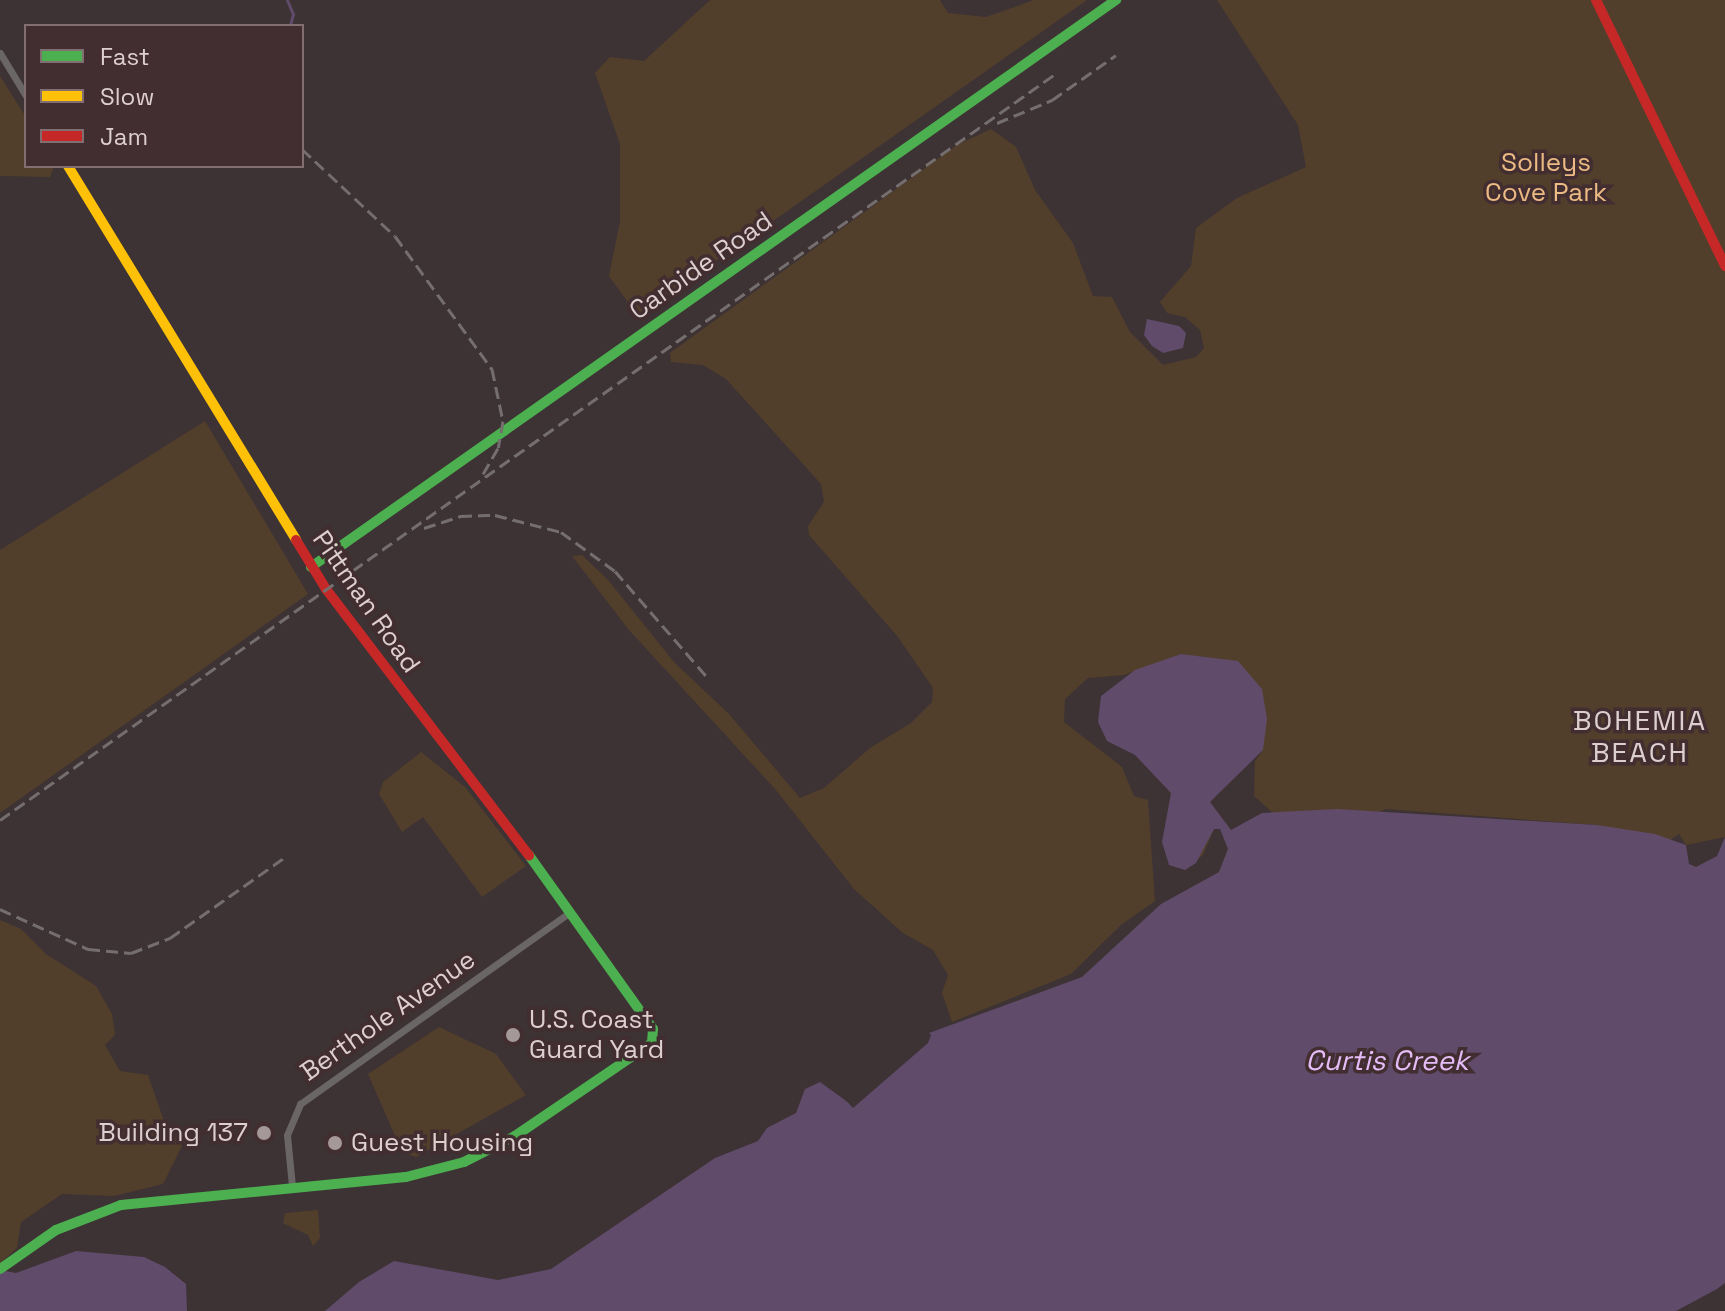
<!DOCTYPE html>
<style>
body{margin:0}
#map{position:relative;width:1725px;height:1311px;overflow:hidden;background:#3d3234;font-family:"Space Grotesk",sans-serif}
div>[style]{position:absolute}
.green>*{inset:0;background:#523f2b}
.water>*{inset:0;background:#604b6a}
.pier>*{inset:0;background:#3d3234}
.stream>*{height:3px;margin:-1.5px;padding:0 1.5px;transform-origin:1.5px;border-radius:1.5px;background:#604b6a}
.street>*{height:7px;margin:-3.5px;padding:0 3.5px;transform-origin:3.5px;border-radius:3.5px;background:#6a6665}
.fast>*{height:10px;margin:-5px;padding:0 5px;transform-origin:5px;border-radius:5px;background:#4caf50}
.slow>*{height:10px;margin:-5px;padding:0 5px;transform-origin:5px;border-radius:5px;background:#ffc107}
.jam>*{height:10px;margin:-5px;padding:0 5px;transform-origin:5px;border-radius:5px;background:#c62828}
.rail>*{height:3px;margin-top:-1.5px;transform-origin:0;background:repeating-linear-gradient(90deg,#746e6f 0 12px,transparent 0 18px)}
.dots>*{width:22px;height:22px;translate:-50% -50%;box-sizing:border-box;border:4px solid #422d30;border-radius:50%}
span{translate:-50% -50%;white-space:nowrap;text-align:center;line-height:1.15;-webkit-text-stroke:7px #422d30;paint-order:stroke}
.park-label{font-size:26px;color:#ecba83}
.street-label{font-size:26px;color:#ddcfd0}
.poi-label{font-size:26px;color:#ddcfd0}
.left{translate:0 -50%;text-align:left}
.right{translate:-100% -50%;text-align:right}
.neighbourhood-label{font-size:28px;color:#ddcfd0;letter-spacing:2px}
.water-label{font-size:28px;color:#e4bcf7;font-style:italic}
.legend{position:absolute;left:24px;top:24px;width:280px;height:144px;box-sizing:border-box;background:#422d30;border:2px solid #806e70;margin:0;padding:10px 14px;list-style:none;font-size:24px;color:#ddcfd0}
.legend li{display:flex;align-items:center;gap:16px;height:40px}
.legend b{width:40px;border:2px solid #806e70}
</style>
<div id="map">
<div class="green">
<div style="clip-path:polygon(710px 0,940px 0,948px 13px,986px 17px,1034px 0,1087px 0,638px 316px,609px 276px,620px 221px,620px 144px,595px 73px,610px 57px,644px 61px)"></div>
<div style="clip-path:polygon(1217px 0,1725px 0,1725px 837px,1686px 845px,1679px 834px,1669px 841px,1597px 825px,1386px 809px,1196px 888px,1219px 872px,1228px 849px,1221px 829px,1214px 829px,1203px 855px,1185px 870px,1162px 842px,1171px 810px,1171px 794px,1162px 779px,1222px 787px,1210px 802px,1231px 830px,1272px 812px,1254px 796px,1255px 761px,1263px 750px,1223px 660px,1181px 654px,1124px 675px,1088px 678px,1065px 699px,1064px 722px,1122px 767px,1134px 796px,1148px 800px,1155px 901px,1121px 925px,1071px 974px,952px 1022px,942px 993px,948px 975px,933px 950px,903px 933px,854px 889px,776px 790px,629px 630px,572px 556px,582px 555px,608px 580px,674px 662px,729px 714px,800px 798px,824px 788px,870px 748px,911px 723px,932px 702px,933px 688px,898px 637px,809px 535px,808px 526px,824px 502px,821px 484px,726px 379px,703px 365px,671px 362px,670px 353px,957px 145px,991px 129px,1016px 147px,1035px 190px,1073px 243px,1093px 296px,1112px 297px,1130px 332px,1163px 365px,1196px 357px,1204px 348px,1200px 330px,1185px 317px,1167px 313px,1160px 302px,1191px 266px,1196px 228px,1237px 198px,1306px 167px,1298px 125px)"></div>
<div style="clip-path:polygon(0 76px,26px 117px,26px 166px,54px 166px,50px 177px,0 176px)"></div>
<div style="clip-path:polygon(205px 421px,308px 594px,0 813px,0 550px)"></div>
<div style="clip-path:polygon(421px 752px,465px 787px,526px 866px,482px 897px,423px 817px,402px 832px,379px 794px,383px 782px)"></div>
<div style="clip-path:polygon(0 920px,21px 929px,46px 954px,96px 986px,112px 1014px,115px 1035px,105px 1045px,120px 1071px,148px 1075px,164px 1121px,182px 1146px,163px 1184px,114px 1196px,62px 1194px,21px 1222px,17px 1248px,0 1263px)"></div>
<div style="clip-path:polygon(439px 1027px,496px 1054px,526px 1095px,416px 1157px,402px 1152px,368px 1074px)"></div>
<div style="clip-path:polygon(318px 1210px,320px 1238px,313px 1246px,308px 1235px,283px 1223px,285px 1213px)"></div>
</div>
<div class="water">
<div style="clip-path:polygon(1147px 319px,1179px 326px,1186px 333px,1183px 348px,1163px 353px,1152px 346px,1144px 335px)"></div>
<div style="clip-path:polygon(1181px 654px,1238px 661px,1262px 689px,1267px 719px,1263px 750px,1210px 802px,1231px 830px,1262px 813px,1337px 809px,1597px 825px,1655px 834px,1686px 845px,1689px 864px,1696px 867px,1717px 856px,1725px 837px,1725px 1283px,1717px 1289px,1676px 1311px,325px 1311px,359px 1282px,394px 1261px,498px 1280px,551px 1269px,715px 1158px,758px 1141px,767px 1128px,796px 1113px,805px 1089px,820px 1082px,849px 1103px,929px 1033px,1082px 977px,1161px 904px,1219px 872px,1228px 849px,1220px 829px,1214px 829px,1196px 863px,1185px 870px,1169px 865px,1162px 842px,1171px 793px,1135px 755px,1107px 741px,1098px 722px,1101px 696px,1135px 670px)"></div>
<div style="clip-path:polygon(76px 1251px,144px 1257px,165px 1267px,186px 1284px,187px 1311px,0 1311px,0 1270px,16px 1273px)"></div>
</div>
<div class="pier">
<div style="clip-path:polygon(926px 1030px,931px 1035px,928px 1043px,853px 1108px,845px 1099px)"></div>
</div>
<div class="stream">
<div style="left:287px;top:0;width:15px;rotate:67deg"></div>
<div style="left:293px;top:14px;width:11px;rotate:105deg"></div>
</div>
<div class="street">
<div style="left:0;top:53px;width:50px;rotate:58.8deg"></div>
<div style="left:292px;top:1186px;width:51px;rotate:-95.6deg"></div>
<div style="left:287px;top:1135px;width:34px;rotate:-67deg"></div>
<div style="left:300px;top:1104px;width:331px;rotate:-35.4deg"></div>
</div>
<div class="fast">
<div style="left:311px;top:567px;width:985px;rotate:-35.16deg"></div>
<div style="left:0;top:1269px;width:68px;rotate:-34.9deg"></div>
<div style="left:56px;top:1230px;width:70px;rotate:-21deg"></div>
<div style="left:121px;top:1205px;width:286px;rotate:-5.6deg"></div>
<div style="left:406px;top:1177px;width:60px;rotate:-14.5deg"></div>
<div style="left:464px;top:1162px;width:57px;rotate:-27deg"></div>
<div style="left:515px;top:1136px;width:166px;rotate:-34.2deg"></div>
<div style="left:652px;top:1043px;width:14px;rotate:-86deg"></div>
<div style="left:653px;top:1029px;width:214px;rotate:-125.5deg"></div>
</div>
<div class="slow">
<div style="left:68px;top:166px;width:438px;rotate:58.6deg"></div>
</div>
<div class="jam">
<div style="left:1596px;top:0;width:296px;rotate:64.1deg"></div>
<div style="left:296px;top:540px;width:57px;rotate:58.5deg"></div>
<div style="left:326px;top:589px;width:335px;rotate:52.7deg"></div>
</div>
<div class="rail">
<div style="left:997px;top:123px;width:60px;rotate:-22.7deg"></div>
<div style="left:1052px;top:100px;width:78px;rotate:-35.1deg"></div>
<div style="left:302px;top:149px;width:127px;rotate:43.1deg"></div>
<div style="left:395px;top:236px;width:165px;rotate:53.9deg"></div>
<div style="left:492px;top:369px;width:53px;rotate:78.1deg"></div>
<div style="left:503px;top:421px;width:27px;rotate:100deg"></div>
<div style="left:498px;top:448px;width:30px;rotate:120deg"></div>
<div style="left:424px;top:528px;width:38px;rotate:-18deg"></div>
<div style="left:460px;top:516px;width:35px;rotate:-2deg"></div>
<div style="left:495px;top:515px;width:68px;rotate:14.4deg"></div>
<div style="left:561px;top:532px;width:67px;rotate:35.8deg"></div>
<div style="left:615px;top:571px;width:143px;rotate:49deg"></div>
<div style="left:0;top:820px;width:1292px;rotate:-35.26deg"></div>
<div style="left:0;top:909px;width:97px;rotate:24.4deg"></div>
<div style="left:88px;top:949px;width:43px;rotate:5.3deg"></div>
<div style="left:131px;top:953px;width:42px;rotate:-21deg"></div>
<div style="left:170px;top:938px;width:139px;rotate:-35.1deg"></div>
</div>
<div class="dots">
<div style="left:513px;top:1035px;background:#a59899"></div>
<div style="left:264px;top:1133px;background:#a59899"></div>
<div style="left:335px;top:1143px;background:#a59899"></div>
</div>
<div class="park-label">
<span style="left:1546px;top:178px">Solleys<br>Cove Park</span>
</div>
<div class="street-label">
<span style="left:701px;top:266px;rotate:-35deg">Carbide Road</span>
<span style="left:366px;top:602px;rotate:55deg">Pittman Road</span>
<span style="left:388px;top:1016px;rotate:-35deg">Berthole Avenue</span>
</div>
<div class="poi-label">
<span class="left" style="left:529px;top:1035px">U.S. Coast<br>Guard Yard</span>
<span class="right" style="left:248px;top:1133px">Building 137</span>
<span class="left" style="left:351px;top:1143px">Guest Housing</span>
</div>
<div class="neighbourhood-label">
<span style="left:1640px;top:736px">BOHEMIA<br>BEACH</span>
</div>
<div class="water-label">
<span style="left:1387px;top:1060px">Curtis Creek</span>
</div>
<ul class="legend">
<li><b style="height:10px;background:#4caf50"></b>Fast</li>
<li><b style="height:10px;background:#ffc107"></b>Slow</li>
<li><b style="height:10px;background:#c62828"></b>Jam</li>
</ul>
</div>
